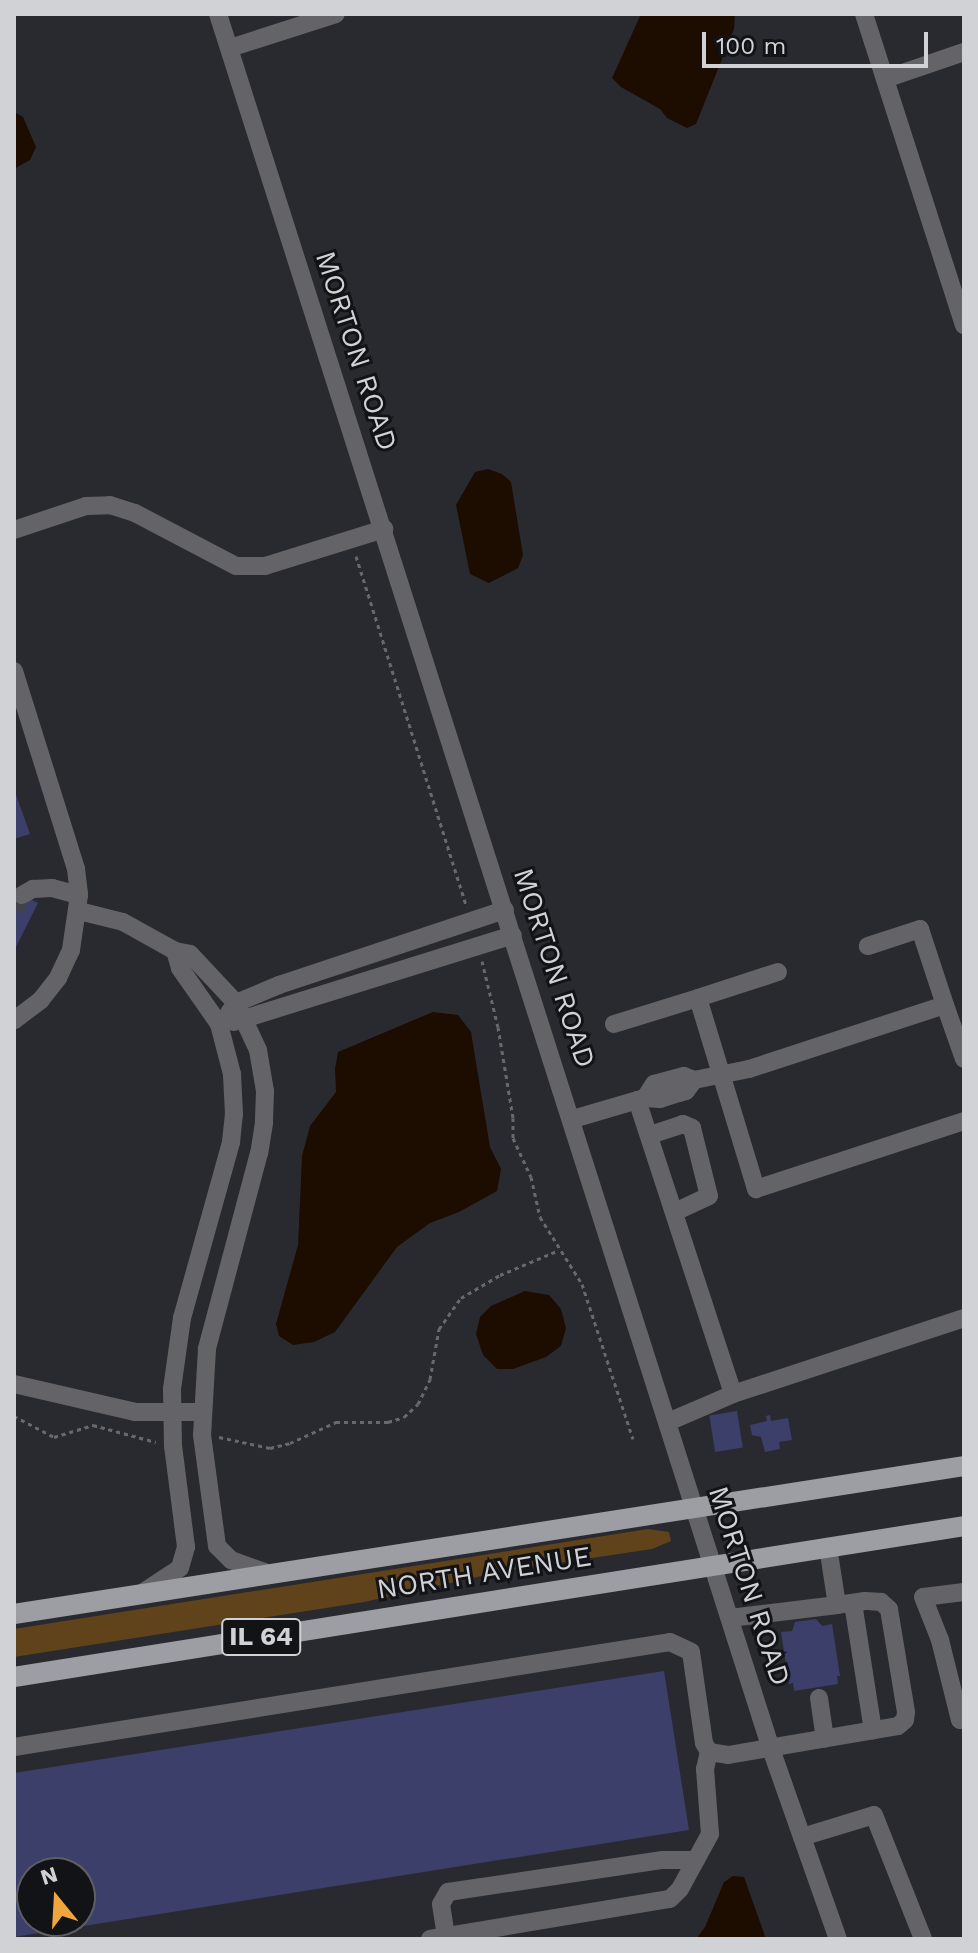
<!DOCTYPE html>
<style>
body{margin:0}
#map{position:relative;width:978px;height:1953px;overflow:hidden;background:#292a30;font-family:"Work Sans",sans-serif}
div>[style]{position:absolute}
.green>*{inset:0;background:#60431b}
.water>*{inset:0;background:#1c0d00}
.building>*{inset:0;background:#3b3f6a;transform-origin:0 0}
.minor-tunnel>*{height:18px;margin-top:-9px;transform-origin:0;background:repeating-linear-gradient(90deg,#424349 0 18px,transparent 0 27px)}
.path>*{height:3px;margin-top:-1.5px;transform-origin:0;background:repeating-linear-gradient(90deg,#68696e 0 4px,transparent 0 8px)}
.minor>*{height:18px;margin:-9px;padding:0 9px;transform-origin:9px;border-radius:9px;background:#646468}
.major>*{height:20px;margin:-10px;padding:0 10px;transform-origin:10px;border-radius:10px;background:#9d9ea4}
span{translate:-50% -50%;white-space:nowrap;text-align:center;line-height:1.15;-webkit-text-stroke:6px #121316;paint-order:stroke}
.shield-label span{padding:2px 6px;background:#121316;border:2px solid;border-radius:6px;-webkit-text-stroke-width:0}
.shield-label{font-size:26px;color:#d1d2d6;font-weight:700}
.street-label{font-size:28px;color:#d1d2d6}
.frame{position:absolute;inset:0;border:16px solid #d1d2d6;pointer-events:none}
.north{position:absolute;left:16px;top:1857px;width:80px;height:80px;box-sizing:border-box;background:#121316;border:2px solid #5e5f63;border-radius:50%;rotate:342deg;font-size:22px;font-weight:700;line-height:32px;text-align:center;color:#d1d2d6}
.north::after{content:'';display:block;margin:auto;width:28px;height:36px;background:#efa73d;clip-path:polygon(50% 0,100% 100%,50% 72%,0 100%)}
.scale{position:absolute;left:702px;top:32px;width:226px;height:36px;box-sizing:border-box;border:4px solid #d1d2d6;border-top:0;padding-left:10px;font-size:24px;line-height:28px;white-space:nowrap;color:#d1d2d6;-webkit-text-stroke:6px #121316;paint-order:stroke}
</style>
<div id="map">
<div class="green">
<div style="clip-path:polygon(648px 1529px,669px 1532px,671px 1541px,652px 1549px,504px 1571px,364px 1602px,14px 1657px,14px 1629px)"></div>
</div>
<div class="water">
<div style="clip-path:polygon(641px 14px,735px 14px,734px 29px,696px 124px,687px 128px,667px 118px,660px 109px,621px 87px,612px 78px)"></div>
<div style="clip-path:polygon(14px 112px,23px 117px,36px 147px,30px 160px,14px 169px)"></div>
<div style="clip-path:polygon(488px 469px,502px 474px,511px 482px,523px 555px,518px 568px,489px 583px,470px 574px,456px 505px,475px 472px)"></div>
<div style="clip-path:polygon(433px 1012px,458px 1015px,471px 1032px,490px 1147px,501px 1169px,497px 1191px,459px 1212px,430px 1223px,397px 1247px,335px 1332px,314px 1342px,293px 1345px,279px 1336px,276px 1324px,298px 1245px,302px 1156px,310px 1126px,336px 1092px,335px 1069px,338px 1052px)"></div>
<div style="clip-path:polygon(525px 1291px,549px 1295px,561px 1309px,566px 1328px,561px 1346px,546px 1357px,513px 1369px,497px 1369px,483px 1355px,476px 1334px,480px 1317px,491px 1306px)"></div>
<div style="clip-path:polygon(733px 1876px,744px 1877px,766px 1939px,696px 1939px,705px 1927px,724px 1882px)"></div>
</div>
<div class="building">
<div style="clip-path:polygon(14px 789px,30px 834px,14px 839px)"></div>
<div style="clip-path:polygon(14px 891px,38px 903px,14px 951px)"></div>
<div style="left:737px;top:1411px;width:37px;height:28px;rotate:81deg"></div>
<div style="clip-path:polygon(770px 1415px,771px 1421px,788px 1418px,792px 1440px,779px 1442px,780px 1449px,765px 1452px,761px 1437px,752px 1435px,750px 1425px,767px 1421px,766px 1416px)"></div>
<div style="clip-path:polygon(816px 1619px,822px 1626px,832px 1624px,840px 1676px,837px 1676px,838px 1684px,794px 1691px,793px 1683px,789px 1684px,781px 1632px,792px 1631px,795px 1622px)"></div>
<div style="clip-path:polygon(evenodd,664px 1671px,689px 1830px,14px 1937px,14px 1773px,664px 1671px,32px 1873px,80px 1873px,80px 1921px,32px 1921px,32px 1873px)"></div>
</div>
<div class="minor-tunnel">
<div style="left:14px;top:909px;width:16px;rotate:-60deg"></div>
</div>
<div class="path">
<div style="left:356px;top:556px;width:368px;rotate:72.5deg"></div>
<div style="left:482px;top:961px;width:68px;rotate:76.4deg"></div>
<div style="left:498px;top:1027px;width:92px;rotate:80.6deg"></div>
<div style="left:513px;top:1118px;width:20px;rotate:90deg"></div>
<div style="left:513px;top:1138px;width:43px;rotate:65.2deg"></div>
<div style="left:531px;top:1177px;width:41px;rotate:77.3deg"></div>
<div style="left:540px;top:1217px;width:79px;rotate:57.9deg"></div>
<div style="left:582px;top:1284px;width:163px;rotate:71.8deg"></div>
<div style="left:14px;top:1416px;width:45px;rotate:27.7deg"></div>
<div style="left:54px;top:1437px;width:41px;rotate:-17.1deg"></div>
<div style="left:93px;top:1425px;width:65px;rotate:15.1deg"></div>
<div style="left:219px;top:1437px;width:52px;rotate:12.2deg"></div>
<div style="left:270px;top:1448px;width:21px;rotate:-14deg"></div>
<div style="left:290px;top:1443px;width:51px;rotate:-24.5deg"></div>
<div style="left:336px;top:1422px;width:52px"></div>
<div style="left:388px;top:1422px;width:17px;rotate:-17deg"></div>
<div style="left:404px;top:1417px;width:19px;rotate:-43deg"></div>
<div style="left:418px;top:1404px;width:28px;rotate:-64deg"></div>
<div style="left:430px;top:1379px;width:51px;rotate:-79.8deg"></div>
<div style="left:439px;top:1329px;width:38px;rotate:-55deg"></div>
<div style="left:461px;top:1298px;width:45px;rotate:-30.5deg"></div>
<div style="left:500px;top:1275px;width:62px;rotate:-22.8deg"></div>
</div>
<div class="minor">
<div style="left:218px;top:14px;width:1821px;rotate:72.32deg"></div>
<div style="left:771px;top:1749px;width:201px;rotate:70.6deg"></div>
<div style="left:864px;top:14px;width:327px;rotate:72.2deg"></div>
<div style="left:230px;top:48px;width:111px;rotate:-17.8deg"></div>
<div style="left:885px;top:79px;width:83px;rotate:-18.9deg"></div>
<div style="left:14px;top:530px;width:76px;rotate:-18.4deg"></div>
<div style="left:86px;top:506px;width:24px;rotate:-2deg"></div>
<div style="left:110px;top:505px;width:26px;rotate:18deg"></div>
<div style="left:135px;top:513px;width:114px;rotate:27.7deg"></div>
<div style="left:236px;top:566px;width:29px"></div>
<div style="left:265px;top:566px;width:125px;rotate:-17.3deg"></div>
<div style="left:14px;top:671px;width:207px;rotate:72.6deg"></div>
<div style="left:76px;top:869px;width:26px;rotate:83deg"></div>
<div style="left:79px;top:895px;width:56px;rotate:98.3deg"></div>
<div style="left:71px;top:950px;width:31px;rotate:115deg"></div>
<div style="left:58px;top:978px;width:28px;rotate:128deg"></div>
<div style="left:41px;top:1000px;width:34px;rotate:143deg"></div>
<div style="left:22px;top:895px;width:13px;rotate:-29deg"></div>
<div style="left:33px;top:889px;width:19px;rotate:-3deg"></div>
<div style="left:52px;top:888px;width:28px;rotate:15deg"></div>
<div style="left:79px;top:911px;width:45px;rotate:14deg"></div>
<div style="left:123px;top:922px;width:60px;rotate:29.1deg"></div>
<div style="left:175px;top:951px;width:15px;rotate:11deg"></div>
<div style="left:190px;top:954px;width:67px;rotate:46.8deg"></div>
<div style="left:236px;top:1003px;width:52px;rotate:64.9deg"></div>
<div style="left:258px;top:1050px;width:42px;rotate:80.3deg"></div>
<div style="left:265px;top:1091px;width:32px;rotate:92deg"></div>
<div style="left:264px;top:1123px;width:30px;rotate:99deg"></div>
<div style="left:259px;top:1153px;width:203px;rotate:104.9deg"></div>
<div style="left:207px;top:1349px;width:86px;rotate:93.3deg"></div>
<div style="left:202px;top:1435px;width:112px;rotate:82.3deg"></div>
<div style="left:217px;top:1546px;width:20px;rotate:45deg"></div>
<div style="left:231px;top:1560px;width:41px;rotate:19.7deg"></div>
<div style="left:698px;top:998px;width:84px;rotate:-18deg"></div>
<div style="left:945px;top:1005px;width:57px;rotate:70.6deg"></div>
<div style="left:229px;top:1013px;width:12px;rotate:-55deg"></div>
<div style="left:236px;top:1003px;width:47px;rotate:-22.7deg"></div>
<div style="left:279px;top:985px;width:238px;rotate:-18.4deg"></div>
<div style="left:234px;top:1022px;width:292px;rotate:-17.3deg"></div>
<div style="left:614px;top:1024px;width:88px;rotate:-17.2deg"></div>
<div style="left:698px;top:998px;width:200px;rotate:73.1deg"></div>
<div style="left:756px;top:1189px;width:219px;rotate:-18.1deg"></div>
<div style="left:645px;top:1098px;width:17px;rotate:-57deg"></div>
<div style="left:654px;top:1084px;width:31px;rotate:-15deg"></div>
<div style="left:684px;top:1076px;width:11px;rotate:22deg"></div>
<div style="left:694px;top:1080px;width:56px;rotate:-11.3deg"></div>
<div style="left:749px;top:1069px;width:206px;rotate:-18.1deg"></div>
<div style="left:945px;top:1005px;width:80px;rotate:-108.2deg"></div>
<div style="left:920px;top:929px;width:55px;rotate:161.9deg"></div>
<div style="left:637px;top:1100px;width:309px;rotate:71.9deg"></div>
<div style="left:573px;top:1119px;width:75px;rotate:-16.3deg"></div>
<div style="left:645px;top:1098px;width:15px;rotate:4deg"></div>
<div style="left:660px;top:1099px;width:20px;rotate:-18deg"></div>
<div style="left:679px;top:1093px;width:7px;rotate:-16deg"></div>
<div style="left:686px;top:1091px;width:14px;rotate:-54deg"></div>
<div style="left:650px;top:1135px;width:35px;rotate:-18deg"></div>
<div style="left:683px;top:1124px;width:10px;rotate:24deg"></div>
<div style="left:692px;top:1128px;width:70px;rotate:76deg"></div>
<div style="left:709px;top:1196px;width:38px;rotate:155deg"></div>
<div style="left:14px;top:1384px;width:124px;rotate:13deg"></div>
<div style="left:135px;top:1412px;width:67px"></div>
<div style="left:668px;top:1422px;width:71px;rotate:-23.3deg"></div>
<div style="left:733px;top:1394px;width:243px;rotate:-18.2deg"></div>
<div style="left:964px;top:1592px;width:41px;rotate:173deg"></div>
<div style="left:923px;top:1597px;width:46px;rotate:68.4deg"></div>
<div style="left:940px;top:1640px;width:82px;rotate:76deg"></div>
<div style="left:960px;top:1720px;width:4px;rotate:-14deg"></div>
<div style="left:142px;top:1593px;width:45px;rotate:-33.3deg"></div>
<div style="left:180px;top:1568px;width:22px;rotate:-74deg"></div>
<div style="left:186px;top:1547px;width:102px;rotate:-97.3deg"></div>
<div style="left:173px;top:1446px;width:57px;rotate:-91deg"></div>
<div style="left:172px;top:1389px;width:72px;rotate:-82deg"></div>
<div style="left:182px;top:1318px;width:183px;rotate:-74.4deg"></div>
<div style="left:231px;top:1142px;width:28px;rotate:-84deg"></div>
<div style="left:234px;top:1114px;width:40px;rotate:-92.9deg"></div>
<div style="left:232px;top:1074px;width:52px;rotate:-104.6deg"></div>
<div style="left:219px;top:1024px;width:68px;rotate:-124.9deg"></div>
<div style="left:180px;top:968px;width:18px;rotate:-106deg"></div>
<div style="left:853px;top:1603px;width:129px;rotate:81.1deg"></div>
<div style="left:730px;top:1618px;width:108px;rotate:-6.9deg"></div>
<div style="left:837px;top:1605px;width:59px;rotate:-98.8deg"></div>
<div style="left:819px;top:1698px;width:41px;rotate:81.7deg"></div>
<div style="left:14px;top:1747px;width:664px;rotate:-9.09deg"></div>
<div style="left:670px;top:1642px;width:23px;rotate:25deg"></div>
<div style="left:691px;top:1652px;width:92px;rotate:81.9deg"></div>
<div style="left:704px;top:1743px;width:10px;rotate:61deg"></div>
<div style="left:709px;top:1752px;width:19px;rotate:9deg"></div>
<div style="left:728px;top:1755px;width:172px;rotate:-9.7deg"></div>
<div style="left:898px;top:1726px;width:9px;rotate:-41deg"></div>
<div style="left:905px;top:1720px;width:8px;rotate:-83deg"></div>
<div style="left:906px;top:1712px;width:104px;rotate:-99.4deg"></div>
<div style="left:889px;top:1609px;width:11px;rotate:-139deg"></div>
<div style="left:881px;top:1602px;width:16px;rotate:-176deg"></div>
<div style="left:865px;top:1601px;width:28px;rotate:172deg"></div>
<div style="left:802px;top:1837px;width:75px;rotate:-17deg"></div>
<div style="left:874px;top:1815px;width:133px;rotate:68.4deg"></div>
<div style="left:446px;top:1936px;width:32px;rotate:-99deg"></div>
<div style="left:441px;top:1904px;width:14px;rotate:-60deg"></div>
<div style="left:448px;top:1892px;width:217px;rotate:-8.5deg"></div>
<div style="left:663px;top:1860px;width:33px"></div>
<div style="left:430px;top:1939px;width:243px;rotate:-9.5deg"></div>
<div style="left:670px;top:1899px;width:14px;rotate:-45deg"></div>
<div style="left:680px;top:1889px;width:63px;rotate:-61.4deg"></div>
<div style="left:710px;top:1834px;width:65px;rotate:-94.4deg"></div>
<div style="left:705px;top:1769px;width:17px;rotate:-77deg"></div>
</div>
<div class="major">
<div style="left:14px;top:1614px;width:961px;rotate:-8.85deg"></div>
<div style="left:14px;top:1677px;width:962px;rotate:-9.03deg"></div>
</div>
<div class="shield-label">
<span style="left:261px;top:1637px">IL 64</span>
</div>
<div class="street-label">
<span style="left:356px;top:351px;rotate:72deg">MORTON ROAD</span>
<span style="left:554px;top:968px;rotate:72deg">MORTON ROAD</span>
<span style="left:484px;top:1573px;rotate:-9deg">NORTH AVENUE</span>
<span style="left:749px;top:1586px;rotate:72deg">MORTON ROAD</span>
</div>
<div class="frame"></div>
<div class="north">N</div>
<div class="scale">100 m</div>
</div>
